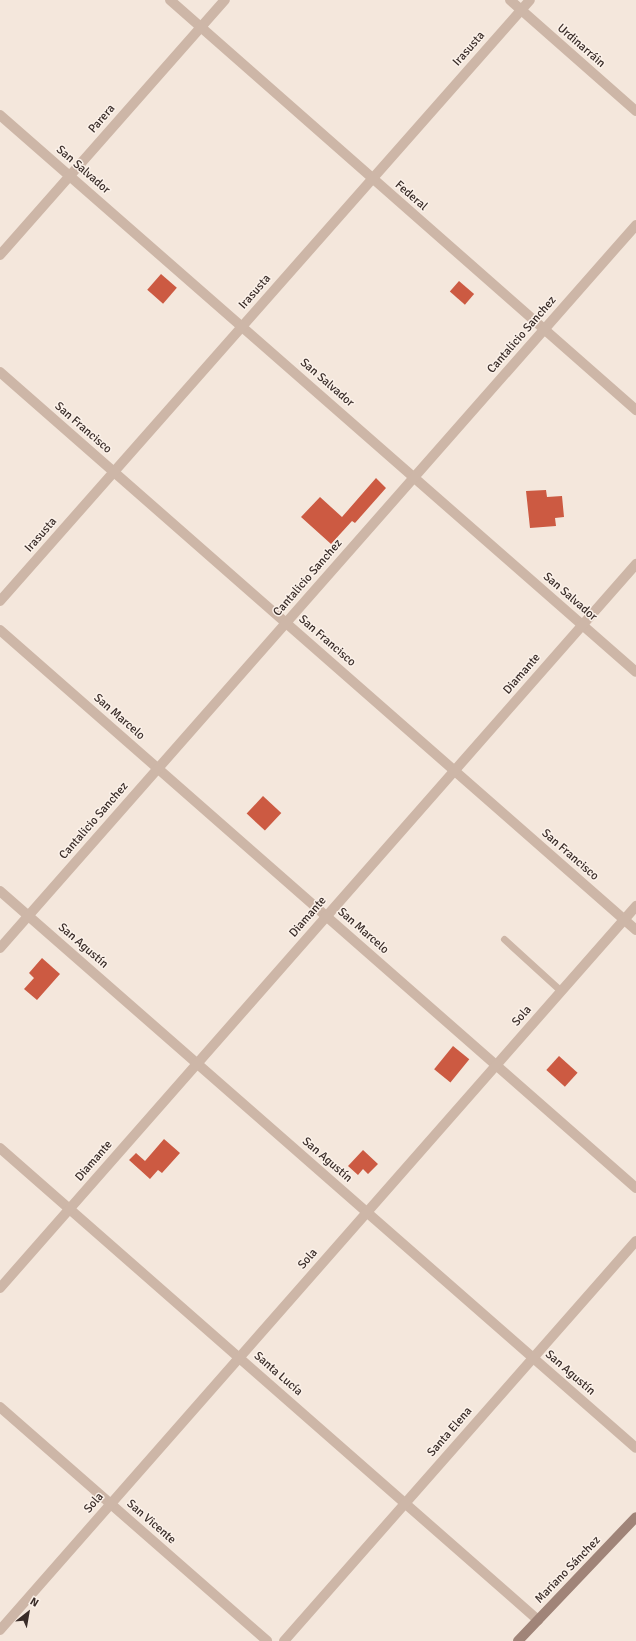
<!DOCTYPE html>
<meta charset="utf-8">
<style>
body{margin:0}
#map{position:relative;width:636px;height:1641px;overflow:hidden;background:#f4e7dc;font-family:Signika,sans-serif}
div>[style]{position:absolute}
.building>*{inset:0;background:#cc5a42;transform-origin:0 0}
.lane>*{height:7px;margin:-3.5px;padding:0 3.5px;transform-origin:3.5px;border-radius:3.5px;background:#cdb6a7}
.street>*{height:10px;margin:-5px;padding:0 5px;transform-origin:5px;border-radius:5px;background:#cdb6a7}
.secondary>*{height:10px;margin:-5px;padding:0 5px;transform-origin:5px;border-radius:5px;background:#a08478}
span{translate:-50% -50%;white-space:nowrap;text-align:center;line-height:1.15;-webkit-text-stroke:3px #fbf1e9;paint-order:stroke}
.street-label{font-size:12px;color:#392c28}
.north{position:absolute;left:8px;top:1593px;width:40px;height:40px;-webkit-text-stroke:3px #fbf1e9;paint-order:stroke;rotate:31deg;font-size:11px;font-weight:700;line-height:16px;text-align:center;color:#392c28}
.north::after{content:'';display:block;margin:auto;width:14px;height:18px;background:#392c28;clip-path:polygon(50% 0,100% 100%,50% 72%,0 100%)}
</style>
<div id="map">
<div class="building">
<div style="left:161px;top:274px;width:21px;height:21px;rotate:41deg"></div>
<div style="left:459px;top:281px;width:20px;height:14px;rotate:41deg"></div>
<div style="clip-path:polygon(376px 478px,386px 488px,355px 523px,352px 521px,331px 544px,301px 517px,320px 497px,342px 517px)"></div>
<div style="clip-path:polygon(546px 490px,547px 497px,562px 496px,564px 517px,555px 518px,556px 526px,530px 528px,526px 491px)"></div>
<div style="left:263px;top:796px;width:25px;height:24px;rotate:43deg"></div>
<div style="clip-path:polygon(42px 958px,60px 974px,37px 1000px,24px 989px,34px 978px,29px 973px)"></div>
<div style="left:453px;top:1046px;width:21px;height:30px;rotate:39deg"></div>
<div style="left:559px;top:1056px;width:25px;height:19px;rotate:42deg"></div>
<div style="clip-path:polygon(164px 1139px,180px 1153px,162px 1173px,158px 1170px,150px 1179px,129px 1160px,136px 1153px,145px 1161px)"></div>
<div style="clip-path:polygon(363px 1150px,378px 1164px,368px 1174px,363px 1169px,358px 1175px,348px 1166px)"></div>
</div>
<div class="lane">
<div style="left:504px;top:939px;width:77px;rotate:42.4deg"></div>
</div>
<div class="street">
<div style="left:170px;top:0;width:621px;rotate:41.34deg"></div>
<div style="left:510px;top:0;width:168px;rotate:41.4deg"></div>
<div style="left:0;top:115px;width:845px;rotate:41.21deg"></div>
<div style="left:0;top:255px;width:340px;rotate:-48.6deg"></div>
<div style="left:0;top:372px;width:846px;rotate:41.26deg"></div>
<div style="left:0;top:601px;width:801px;rotate:-48.59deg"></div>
<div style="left:0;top:630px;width:846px;rotate:41.26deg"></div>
<div style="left:0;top:891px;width:845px;rotate:41.21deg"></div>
<div style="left:0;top:948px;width:963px;rotate:-48.66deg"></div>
<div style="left:0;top:1148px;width:716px;rotate:41.26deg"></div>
<div style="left:0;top:1288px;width:964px;rotate:-48.7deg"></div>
<div style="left:0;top:1407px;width:355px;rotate:41.2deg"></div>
<div style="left:0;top:1630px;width:964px;rotate:-48.7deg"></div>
<div style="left:284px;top:1641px;width:533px;rotate:-48.65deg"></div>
</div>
<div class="secondary">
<div style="left:518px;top:1641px;width:171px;rotate:-46.4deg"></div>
</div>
<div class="street-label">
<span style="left:581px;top:46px;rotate:41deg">Urdinarráin</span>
<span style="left:469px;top:49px;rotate:-49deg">Irasusta</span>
<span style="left:102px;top:119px;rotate:-49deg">Parera</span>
<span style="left:83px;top:170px;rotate:41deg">San Salvador</span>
<span style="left:411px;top:196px;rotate:41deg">Federal</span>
<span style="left:255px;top:292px;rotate:-49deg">Irasusta</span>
<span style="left:522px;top:335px;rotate:-49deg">Cantalicio Sanchez</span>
<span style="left:327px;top:383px;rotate:41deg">San Salvador</span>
<span style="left:83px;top:428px;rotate:41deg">San Francisco</span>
<span style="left:41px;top:535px;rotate:-49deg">Irasusta</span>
<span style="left:308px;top:578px;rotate:-49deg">Cantalicio Sanchez</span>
<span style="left:570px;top:597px;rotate:41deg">San Salvador</span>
<span style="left:327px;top:641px;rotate:41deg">San Francisco</span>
<span style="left:522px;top:674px;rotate:-49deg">Diamante</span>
<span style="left:119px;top:717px;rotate:41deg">San Marcelo</span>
<span style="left:94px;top:821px;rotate:-49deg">Cantalicio Sanchez</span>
<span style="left:570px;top:855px;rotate:41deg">San Francisco</span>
<span style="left:308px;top:917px;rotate:-49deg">Diamante</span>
<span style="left:363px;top:931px;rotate:41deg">San Marcelo</span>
<span style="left:83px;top:946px;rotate:41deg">San Agustín</span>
<span style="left:522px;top:1016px;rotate:-49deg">Sola</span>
<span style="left:327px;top:1160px;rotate:41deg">San Agustín</span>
<span style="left:94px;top:1161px;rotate:-49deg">Diamante</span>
<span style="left:308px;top:1259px;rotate:-49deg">Sola</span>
<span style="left:570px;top:1373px;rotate:41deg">San Agustín</span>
<span style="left:278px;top:1374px;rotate:41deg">Santa Lucía</span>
<span style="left:450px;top:1432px;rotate:-49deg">Santa Elena</span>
<span style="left:94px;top:1503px;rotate:-49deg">Sola</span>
<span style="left:151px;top:1522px;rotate:41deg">San Vicente</span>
<span style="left:568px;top:1570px;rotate:-46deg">Mariano Sánchez</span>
</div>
<div class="north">N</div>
</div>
